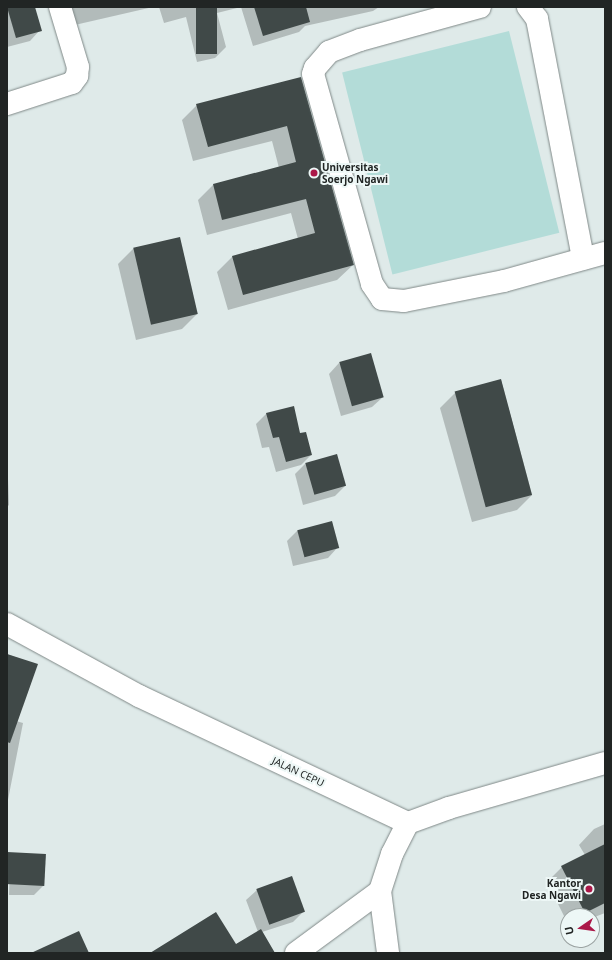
<!DOCTYPE html>
<style>
body{margin:0}
#map{position:relative;width:612px;height:960px;overflow:hidden;background:#dfeae9;font-family:"Noto Sans",sans-serif}
div>[style]{position:absolute}
.green>*{inset:0;background:#b3dcd8;transform-origin:0 0}
.shadow>*{inset:0;background:#0003}
.building>*{inset:0;background:#404948;transform-origin:0 0}
.roads{filter:drop-shadow(0 0 1px #7f8887) drop-shadow(0 0 1px #7f8887)}
.minor>*{height:22px;margin:-11px;padding:0 11px;transform-origin:11px;border-radius:11px;background:#fff}
.dots>*{width:11px;height:11px;translate:-50% -50%;box-sizing:border-box;border:2px solid #edf7f6;border-radius:50%}
span{translate:-50% -50%;white-space:nowrap;text-align:center;line-height:1.15;-webkit-text-stroke:4px #edf7f6;paint-order:stroke}
.poi-label{font-size:10px;color:#212524;font-weight:700}
.left{translate:0 -50%;text-align:left}
.right{translate:-100% -50%;text-align:right}
.street-label{font-size:10px;color:#212524}
.frame{position:absolute;inset:0;border:8px solid #212524;pointer-events:none}
.north{position:absolute;left:560px;top:908px;width:40px;height:40px;box-sizing:border-box;background:#edf7f6;border:1px solid #9ba3a2;border-radius:50%;rotate:257deg;font-size:11px;font-weight:700;line-height:16px;text-align:center;color:#212524}
.north::after{content:'';display:block;margin:auto;width:14px;height:18px;background:#ab1848;clip-path:polygon(50% 0,100% 100%,50% 72%,0 100%)}
</style>
<div id="map">
<div class="green">
<div style="left:509px;top:31px;width:208px;height:172px;rotate:76deg"></div>
</div>
<div class="shadow">
<div style="clip-path:polygon(7px 7px,34px 7px,40px 30px,30px 41px,7px 47px)"></div>
<div style="clip-path:polygon(60px 7px,153px 7px,66px 27px)"></div>
<div style="clip-path:polygon(159px 7px,379px 7px,373px 11px,305px 26px,299px 32px,253px 46px,241px 7px,217px 13px,226px 47px,215px 58px,197px 62px,186px 17px,164px 23px)"></div>
<div style="clip-path:polygon(300px 78px,353px 265px,337px 280px,228px 310px,217px 272px,232px 257px,298px 239px,291px 213px,207px 235px,198px 200px,213px 185px,279px 168px,272px 141px,193px 161px,182px 120px,197px 105px)"></div>
<div style="clip-path:polygon(179px 238px,197px 314px,182px 329px,136px 340px,118px 264px,133px 249px)"></div>
<div style="clip-path:polygon(339px 363px,383px 397px,372px 407px,341px 416px,329px 374px)"></div>
<div style="clip-path:polygon(501px 380px,532px 495px,517px 510px,472px 522px,440px 408px,455px 393px)"></div>
<div style="clip-path:polygon(267px 413px,299px 435px,311px 455px,301px 465px,276px 472px,269px 447px,262px 448px,256px 424px)"></div>
<div style="clip-path:polygon(7px 452px,9px 505px,7px 507px)"></div>
<div style="clip-path:polygon(305px 464px,345px 486px,335px 496px,303px 505px,295px 474px)"></div>
<div style="clip-path:polygon(297px 531px,338px 547px,328px 558px,293px 566px,287px 541px)"></div>
<div style="clip-path:polygon(7px 654px,37px 665px,16px 721px,23px 723px,7px 805px)"></div>
<div style="clip-path:polygon(605px 824px,605px 913px,592px 918px,592px 916px,568px 916px,568px 924px,547px 882px,562px 867px,585px 855px,579px 845px,594px 829px)"></div>
<div style="clip-path:polygon(45px 855px,44px 885px,34px 895px,9px 895px,10px 864px)"></div>
<div style="clip-path:polygon(257px 890px,303px 912px,293px 922px,262px 932px,274px 953px,157px 953px,235px 945px,258px 932px,246px 900px)"></div>
</div>
<div class="building">
<div style="clip-path:polygon(7px 7px,35px 7px,42px 31px,16px 38px)"></div>
<div style="left:196px;top:7px;width:21px;height:47px"></div>
<div style="clip-path:polygon(254px 7px,306px 7px,310px 22px,263px 36px)"></div>
<div style="clip-path:polygon(301px 77px,354px 265px,243px 295px,232px 256px,315px 233px,306px 199px,222px 220px,213px 184px,296px 162px,287px 126px,208px 147px,196px 104px)"></div>
<div style="left:180px;top:237px;width:79px;height:48px;rotate:77deg"></div>
<div style="left:371px;top:353px;width:46px;height:33px;rotate:74deg"></div>
<div style="left:501px;top:379px;width:120px;height:48px;rotate:75deg"></div>
<div style="clip-path:polygon(294px 406px,300px 433px,306px 432px,312px 455px,286px 462px,279px 437px,273px 438px,266px 413px)"></div>
<div style="left:337px;top:454px;width:33px;height:33px;rotate:74deg"></div>
<div style="left:332px;top:521px;width:28px;height:36px;rotate:75deg"></div>
<div style="clip-path:polygon(7px 654px,38px 664px,10px 743px,7px 742px)"></div>
<div style="clip-path:polygon(605px 844px,605px 903px,585px 913px,561px 866px)"></div>
<div style="left:7px;top:852px;width:39px;height:32px;rotate:3deg"></div>
<div style="left:292px;top:876px;width:38px;height:38px;rotate:70deg"></div>
<div style="clip-path:polygon(216px 912px,236px 944px,261px 929px,275px 953px,150px 953px)"></div>
<div style="clip-path:polygon(79px 931px,89px 953px,31px 953px)"></div>
</div>
<div class="roads">
<div class="minor">
<div style="left:480px;top:7px;width:124px;rotate:164.6deg"></div>
<div style="left:360px;top:40px;width:33px;rotate:159deg"></div>
<div style="left:329px;top:52px;width:21px;rotate:131deg"></div>
<div style="left:315px;top:68px;width:6px;rotate:108deg"></div>
<div style="left:313px;top:74px;width:218px;rotate:74.3deg"></div>
<div style="left:372px;top:284px;width:18px;rotate:56deg"></div>
<div style="left:382px;top:299px;width:22px;rotate:5deg"></div>
<div style="left:404px;top:301px;width:102px;rotate:-11.3deg"></div>
<div style="left:504px;top:281px;width:105px;rotate:-15.5deg"></div>
<div style="left:528px;top:7px;width:15px;rotate:53deg"></div>
<div style="left:537px;top:19px;width:244px;rotate:79.1deg"></div>
<div style="left:7px;top:104px;width:68px;rotate:-17.9deg"></div>
<div style="left:72px;top:83px;width:9px;rotate:-54deg"></div>
<div style="left:77px;top:76px;width:9px;rotate:-84deg"></div>
<div style="left:78px;top:67px;width:63px;rotate:-106.7deg"></div>
<div style="left:7px;top:624px;width:150px;rotate:28.6deg"></div>
<div style="left:139px;top:696px;width:297px;rotate:25.3deg"></div>
<div style="left:408px;top:823px;width:44px;rotate:-20.1deg"></div>
<div style="left:449px;top:808px;width:162px;rotate:-16.1deg"></div>
<div style="left:380px;top:891px;width:63px;rotate:82.6deg"></div>
<div style="left:296px;top:953px;width:104px;rotate:-36.4deg"></div>
<div style="left:380px;top:891px;width:39px;rotate:-72deg"></div>
<div style="left:392px;top:854px;width:35px;rotate:-63deg"></div>
</div>
</div>
<div class="dots">
<div style="left:314px;top:173px;background:#ab1848"></div>
<div style="left:589px;top:889px;background:#ab1848"></div>
</div>
<div class="poi-label">
<span class="left" style="left:322px;top:173px">Universitas<br>Soerjo Ngawi</span>
<span class="right" style="left:581px;top:889px">Kantor<br>Desa Ngawi</span>
</div>
<div class="street-label">
<span style="left:298px;top:772px;rotate:25deg">JALAN CEPU</span>
</div>
<div class="frame"></div>
<div class="north">U</div>
</div>
